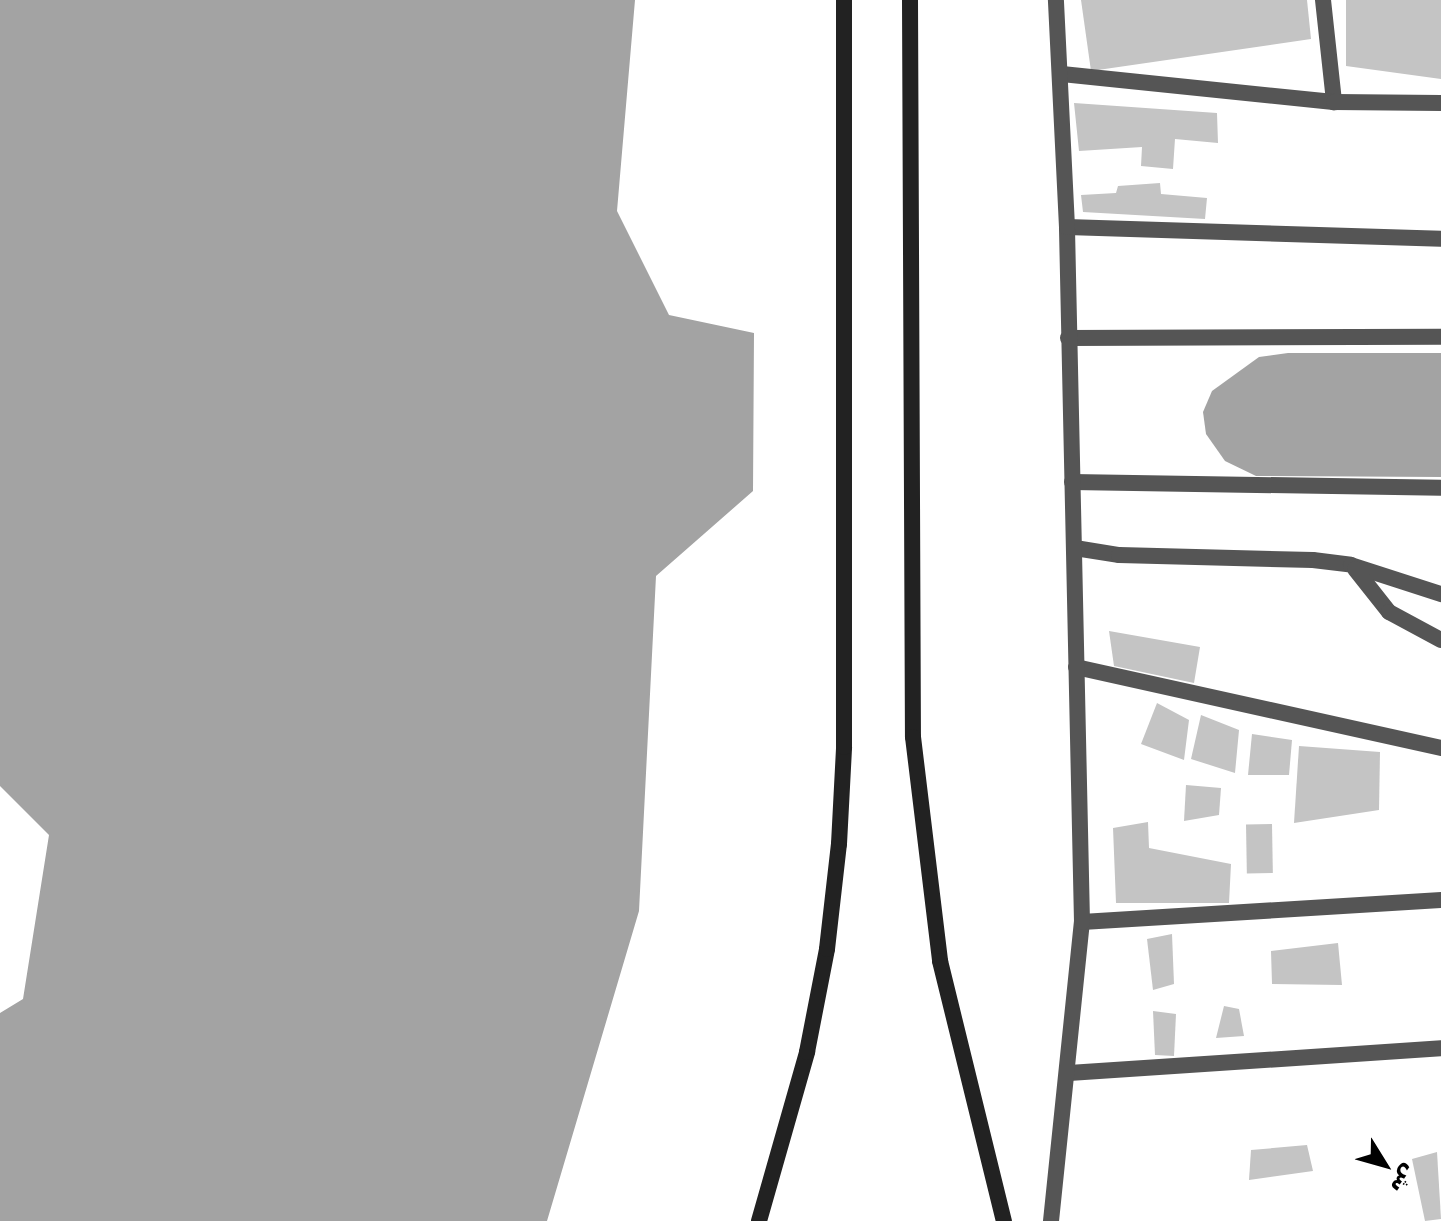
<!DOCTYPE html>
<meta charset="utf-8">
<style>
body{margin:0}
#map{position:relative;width:1441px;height:1221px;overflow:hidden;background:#fff;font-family:"DejaVu Sans",Cairo,sans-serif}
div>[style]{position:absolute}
.water>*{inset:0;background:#a3a3a3}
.building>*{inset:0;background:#c4c4c4;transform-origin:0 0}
.minor>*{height:16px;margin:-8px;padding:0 8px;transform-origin:8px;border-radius:8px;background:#555}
.secondary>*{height:16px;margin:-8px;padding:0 8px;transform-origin:8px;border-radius:8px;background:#222}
span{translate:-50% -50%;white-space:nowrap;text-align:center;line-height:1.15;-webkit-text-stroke:7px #fff;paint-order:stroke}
.north{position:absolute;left:1345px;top:1125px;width:80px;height:80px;-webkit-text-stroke:6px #fff;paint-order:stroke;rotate:127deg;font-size:22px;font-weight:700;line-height:32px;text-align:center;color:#000}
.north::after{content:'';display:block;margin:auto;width:28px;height:36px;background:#000;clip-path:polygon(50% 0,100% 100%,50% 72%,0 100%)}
</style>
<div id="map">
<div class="water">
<div style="clip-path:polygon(0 0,635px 0,617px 211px,669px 315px,754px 333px,753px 491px,656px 576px,639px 911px,547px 1221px,0 1221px,0 1013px,23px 999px,49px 835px,0 786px)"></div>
<div style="clip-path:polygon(1288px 353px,1441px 353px,1441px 477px,1256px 476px,1225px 461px,1206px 434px,1203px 412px,1212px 391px,1259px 357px)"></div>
</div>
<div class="building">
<div style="clip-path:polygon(1081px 0,1307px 0,1311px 39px,1091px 71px)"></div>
<div style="clip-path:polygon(1346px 0,1441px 0,1441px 79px,1346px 66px)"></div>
<div style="clip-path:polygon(1074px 103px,1217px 113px,1218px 143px,1175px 139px,1173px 169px,1141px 166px,1142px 147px,1079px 151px)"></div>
<div style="clip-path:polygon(1160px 183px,1161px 194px,1207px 198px,1205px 219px,1083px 212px,1081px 195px,1116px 193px,1118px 186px)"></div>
<div style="clip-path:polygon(1109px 631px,1200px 647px,1194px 683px,1114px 666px)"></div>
<div style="clip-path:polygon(1157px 703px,1189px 720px,1184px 760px,1141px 744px)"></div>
<div style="clip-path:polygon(1201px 715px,1239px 730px,1235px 773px,1191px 759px)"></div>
<div style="clip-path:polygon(1252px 734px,1292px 740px,1289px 775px,1248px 775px)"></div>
<div style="clip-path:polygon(1299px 746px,1380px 752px,1379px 810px,1294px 823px)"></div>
<div style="clip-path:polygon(1186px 785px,1221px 788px,1219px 815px,1184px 821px)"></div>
<div style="clip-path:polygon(1148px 822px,1149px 848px,1231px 864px,1229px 903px,1116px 903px,1113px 828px)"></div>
<div style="left:1272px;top:824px;width:49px;height:26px;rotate:89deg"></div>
<div style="clip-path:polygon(1172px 934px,1174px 984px,1153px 990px,1147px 939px)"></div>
<div style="clip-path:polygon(1338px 943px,1342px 985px,1272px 984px,1271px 951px)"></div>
<div style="clip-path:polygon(1224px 1006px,1239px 1009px,1244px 1036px,1216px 1038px)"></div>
<div style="clip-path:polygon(1153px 1011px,1176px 1014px,1174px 1056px,1155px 1055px)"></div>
<div style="clip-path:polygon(1307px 1145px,1313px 1171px,1249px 1180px,1251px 1150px)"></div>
<div style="clip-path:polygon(1437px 1152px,1441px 1219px,1425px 1221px,1412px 1159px)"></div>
</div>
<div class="minor">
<div style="left:1323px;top:0;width:103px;rotate:83.8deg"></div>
<div style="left:1062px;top:74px;width:273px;rotate:5.9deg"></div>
<div style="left:1334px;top:102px;width:107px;rotate:0.5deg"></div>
<div style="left:1067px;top:227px;width:374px;rotate:1.8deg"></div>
<div style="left:1068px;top:338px;width:373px;rotate:-0.2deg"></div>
<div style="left:1072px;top:482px;width:369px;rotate:0.9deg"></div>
<div style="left:1075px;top:548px;width:45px;rotate:9deg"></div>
<div style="left:1119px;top:555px;width:194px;rotate:1.5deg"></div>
<div style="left:1313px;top:560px;width:38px;rotate:7deg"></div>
<div style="left:1351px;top:565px;width:95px;rotate:17.9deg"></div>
<div style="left:1355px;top:569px;width:55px;rotate:51.7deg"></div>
<div style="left:1389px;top:612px;width:59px;rotate:28.3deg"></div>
<div style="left:1076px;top:667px;width:374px;rotate:12.5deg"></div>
<div style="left:1082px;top:922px;width:360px;rotate:-3.5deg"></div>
<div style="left:1069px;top:1073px;width:373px;rotate:-3.8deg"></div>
<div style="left:1051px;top:1221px;width:301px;rotate:-84.1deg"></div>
<div style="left:1082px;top:922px;width:695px;rotate:-91.24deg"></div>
<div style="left:1067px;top:227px;width:227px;rotate:-92.8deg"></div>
</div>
<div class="secondary">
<div style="left:910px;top:0;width:737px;rotate:89.77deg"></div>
<div style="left:913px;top:737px;width:226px;rotate:83.1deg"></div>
<div style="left:940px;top:961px;width:268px;rotate:76.2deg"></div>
<div style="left:759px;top:1221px;width:176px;rotate:-74.1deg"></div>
<div style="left:807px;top:1052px;width:105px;rotate:-79deg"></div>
<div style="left:827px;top:949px;width:106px;rotate:-83.5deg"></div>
<div style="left:839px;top:844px;width:97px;rotate:-87deg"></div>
<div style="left:844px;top:747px;width:747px;rotate:-90deg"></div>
</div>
<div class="north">ش</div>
</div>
